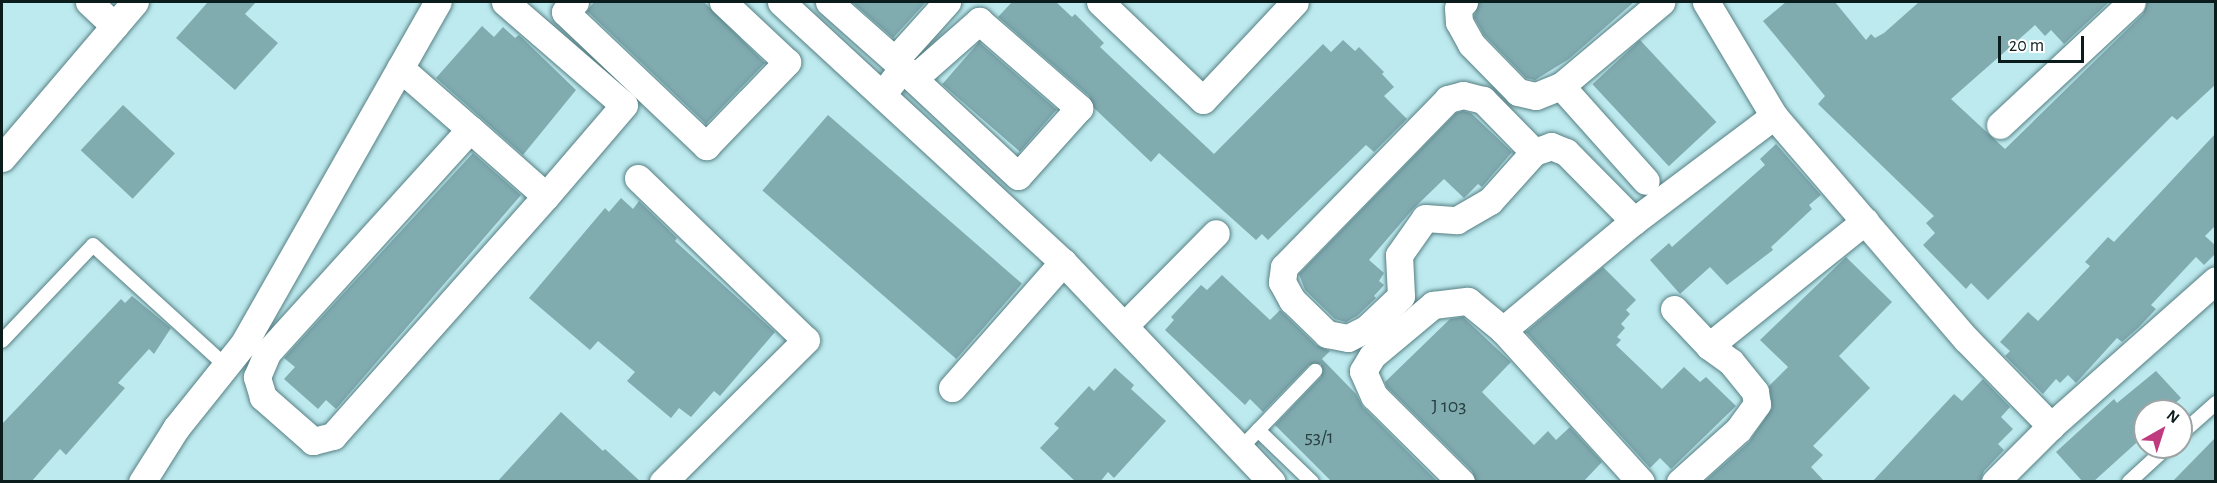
<!DOCTYPE html>
<style>
body{margin:0}
#map{position:relative;width:2217px;height:483px;overflow:hidden;background:#bdeaee;font-family:"Alegreya Sans",sans-serif}
div>[style]{position:absolute}
.building>*{inset:0;background:#80abaf;transform-origin:0 0}
.roads{filter:drop-shadow(0 0 2px #567f83) drop-shadow(0 0 2px #567f83)}
.service>*{height:14px;margin:-7px;padding:0 7px;transform-origin:7px;border-radius:7px;background:#fff}
.minor>*{height:27px;margin:-13.5px;padding:0 13.5px;transform-origin:13.5px;border-radius:13.5px;background:#fff}
span{translate:-50% -50%;white-space:nowrap;text-align:center;line-height:1.15;-webkit-text-stroke:6px #fff;paint-order:stroke}
.number-label{font-size:20px;color:#284042}
.number-label span{-webkit-text-stroke-width:0}
.frame{position:absolute;inset:0;border:3px solid #0b1c1d;pointer-events:none}
.north{position:absolute;left:2133px;top:399px;width:60px;height:60px;box-sizing:border-box;background:#fff;border:2px solid #9da4a5;border-radius:50%;rotate:39deg;font-size:16px;font-weight:700;line-height:24px;text-align:center;color:#0b1c1d}
.north::after{content:'';display:block;margin:auto;width:21px;height:27px;background:#c03b7e;clip-path:polygon(50% 0,100% 100%,50% 72%,0 100%)}
.scale{position:absolute;left:1998px;top:36px;width:86px;height:27px;box-sizing:border-box;border:3px solid #0b1c1d;border-top:0;padding-left:8px;font-size:18px;line-height:21px;white-space:nowrap;color:#0b1c1d;-webkit-text-stroke:4px #fff;paint-order:stroke}
</style>
<div id="map">
<div class="building">
<div style="clip-path:polygon(208px 2px,256px 2px,245px 14px,278px 43px,235px 90px,176px 38px)"></div>
<div style="clip-path:polygon(594px 2px,704px 2px,765px 63px,706px 124px,587px 11px)"></div>
<div style="clip-path:polygon(852px 2px,926px 2px,893px 38px)"></div>
<div style="clip-path:polygon(1012px 2px,1056px 2px,1072px 17px,1075px 14px,1104px 43px,1100px 47px,1214px 154px,1323px 44px,1331px 52px,1343px 40px,1355px 51px,1359px 47px,1384px 72px,1382px 74px,1394px 87px,1384px 96px,1407px 119px,1374px 152px,1366px 145px,1268px 240px,1262px 234px,1256px 240px,1159px 153px,1151px 162px,1094px 108px,1089px 96px,998px 17px)"></div>
<div style="clip-path:polygon(1479px 2px,1634px 2px,1569px 59px,1535px 80px,1526px 78px,1484px 35px,1474px 17px)"></div>
<div style="clip-path:polygon(1786px 2px,1835px 2px,1866px 40px,1871px 34px,1875px 38px,1884px 33px,1919px 2px,2109px 2px,2064px 44px,2051px 30px,2045px 36px,2035px 25px,1951px 99px,2005px 149px,2143px 14px,2147px 2px,2216px 2px,2216px 84px,2177px 120px,2172px 116px,1988px 300px,1971px 283px,1966px 289px,1923px 245px,1935px 233px,1926px 223px,1934px 216px,1818px 104px,1825px 96px,1763px 21px)"></div>
<div style="clip-path:polygon(482px 26px,494px 37px,503px 27px,515px 38px,519px 35px,576px 90px,523px 155px,436px 78px)"></div>
<div style="left:1640px;top:40px;width:112px;height:65px;rotate:47deg"></div>
<div style="left:979px;top:42px;width:103px;height:56px;rotate:41deg"></div>
<div style="left:123px;top:105px;width:71px;height:62px;rotate:43deg"></div>
<div style="clip-path:polygon(1463px 111px,1471px 113px,1512px 152px,1482px 187px,1478px 184px,1464px 198px,1444px 179px,1413px 209px,1369px 260px,1384px 273px,1379px 281px,1384px 285px,1374px 296px,1376px 298px,1357px 316px,1346px 322px,1335px 319px,1305px 290px,1299px 274px,1456px 113px)"></div>
<div style="left:828px;top:115px;width:257px;height:100px;rotate:41deg"></div>
<div style="clip-path:polygon(2216px 133px,2216px 225px,2205px 236px,2216px 246px,2216px 253px,2204px 265px,2196px 257px,2151px 305px,2156px 309px,2139px 327px,2122px 342px,2117px 338px,2076px 383px,2068px 375px,2060px 383px,2056px 379px,2043px 394px,2005px 356px,2010px 351px,2000px 342px,2028px 312px,2038px 321px,2090px 266px,2085px 262px,2108px 237px,2114px 242px)"></div>
<div style="clip-path:polygon(1776px 144px,1821px 195px,1809px 205px,1812px 209px,1771px 247px,1773px 250px,1727px 285px,1710px 267px,1680px 294px,1650px 260px,1669px 243px,1672px 247px,1765px 165px,1760px 159px)"></div>
<div style="clip-path:polygon(473px 153px,521px 195px,336px 409px,326px 400px,318px 409px,284px 379px,295px 367px,284px 358px)"></div>
<div style="clip-path:polygon(621px 198px,633px 209px,639px 201px,677px 238px,675px 241px,775px 332px,720px 396px,714px 391px,691px 417px,679px 408px,671px 418px,627px 381px,635px 372px,598px 341px,590px 350px,529px 298px,605px 208px,609px 212px)"></div>
<div style="clip-path:polygon(1846px 257px,1892px 302px,1839px 356px,1870px 388px,1813px 446px,1823px 455px,1811px 467px,1825px 482px,1704px 482px,1749px 442px,1772px 408px,1769px 386px,1788px 367px,1760px 340px)"></div>
<div style="clip-path:polygon(1603px 267px,1636px 300px,1626px 310px,1630px 314px,1621px 324px,1625px 328px,1617px 337px,1621px 340px,1616px 345px,1662px 389px,1684px 367px,1700px 382px,1706px 377px,1736px 406px,1671px 469px,1660px 458px,1650px 468px,1526px 332px)"></div>
<div style="clip-path:polygon(1222px 275px,1270px 320px,1280px 310px,1316px 345px,1330px 351px,1322px 359px,1356px 394px,1363px 407px,1438px 482px,1332px 482px,1275px 425px,1321px 377px,1321px 364px,1309px 365px,1263px 412px,1250px 399px,1245px 405px,1165px 330px,1174px 320px,1171px 317px,1201px 285px,1207px 290px)"></div>
<div style="clip-path:polygon(132px 296px,171px 328px,154px 354px,149px 349px,118px 383px,125px 388px,66px 455px,60px 449px,31px 482px,2px 482px,2px 424px,121px 299px,125px 303px)"></div>
<div style="clip-path:polygon(1463px 317px,1511px 362px,1482px 392px,1534px 445px,1548px 431px,1556px 440px,1570px 427px,1602px 462px,1583px 482px,1476px 482px,1472px 471px,1387px 387px,1385px 382px,1450px 319px)"></div>
<div style="clip-path:polygon(1115px 368px,1134px 385px,1131px 389px,1166px 421px,1114px 478px,1108px 472px,1100px 482px,1076px 482px,1040px 448px,1059px 428px,1054px 424px,1089px 386px,1094px 391px)"></div>
<div style="clip-path:polygon(2156px 371px,2181px 398px,2167px 411px,2145px 411px,2145px 435px,2093px 482px,2083px 482px,2056px 452px,2114px 399px,2117px 403px)"></div>
<div style="clip-path:polygon(1983px 379px,2010px 407px,2001px 417px,2013px 429px,1998px 444px,2004px 450px,1984px 471px,1980px 482px,1872px 482px,1954px 394px,1962px 401px)"></div>
<div style="clip-path:polygon(561px 412px,603px 451px,605px 449px,641px 482px,497px 482px)"></div>
<div style="clip-path:polygon(2216px 437px,2216px 482px,2172px 482px)"></div>
</div>
<div class="roads">
<div class="service">
<div style="left:2px;top:341px;width:132px;rotate:-46.5deg"></div>
<div style="left:93px;top:245px;width:180px;rotate:42.3deg"></div>
<div style="left:1258px;top:430px;width:75px;rotate:43.9deg"></div>
<div style="left:2181px;top:434px;width:47px;rotate:-41.5deg"></div>
<div style="left:1239px;top:450px;width:110px;rotate:-46.1deg"></div>
<div style="left:2129px;top:482px;width:52px;rotate:-42.6deg"></div>
</div>
<div class="minor">
<div style="left:89px;top:2px;width:35px;rotate:43deg"></div>
<div style="left:505px;top:2px;width:157px;rotate:40.9deg"></div>
<div style="left:624px;top:105px;width:120px;rotate:130.6deg"></div>
<div style="left:575px;top:2px;width:14px;rotate:135deg"></div>
<div style="left:565px;top:12px;width:195px;rotate:43.5deg"></div>
<div style="left:706px;top:146px;width:117px;rotate:-46deg"></div>
<div style="left:787px;top:62px;width:88px;rotate:-136.8deg"></div>
<div style="left:781px;top:2px;width:384px;rotate:42.7deg"></div>
<div style="left:1063px;top:262px;width:303px;rotate:46.5deg"></div>
<div style="left:829px;top:2px;width:94px;rotate:41.5deg"></div>
<div style="left:1100px;top:2px;width:142px;rotate:43.6deg"></div>
<div style="left:1203px;top:100px;width:134px;rotate:-46.8deg"></div>
<div style="left:1464px;top:2px;width:8px;rotate:135deg"></div>
<div style="left:1458px;top:8px;width:14px;rotate:86deg"></div>
<div style="left:1459px;top:22px;width:25px;rotate:61deg"></div>
<div style="left:1471px;top:44px;width:67px;rotate:45.6deg"></div>
<div style="left:1518px;top:92px;width:18px;rotate:13deg"></div>
<div style="left:1536px;top:96px;width:27px;rotate:-22deg"></div>
<div style="left:1561px;top:86px;width:131px;rotate:-40deg"></div>
<div style="left:1706px;top:2px;width:133px;rotate:59.2deg"></div>
<div style="left:1774px;top:116px;width:294px;rotate:49.3deg"></div>
<div style="left:1966px;top:339px;width:122px;rotate:45.7deg"></div>
<div style="left:400px;top:68px;width:93px;rotate:41.1deg"></div>
<div style="left:470px;top:129px;width:101px;rotate:41.4deg"></div>
<div style="left:546px;top:196px;width:321px;rotate:131.6deg"></div>
<div style="left:333px;top:436px;width:21px;rotate:166deg"></div>
<div style="left:313px;top:441px;width:67px;rotate:-138.7deg"></div>
<div style="left:263px;top:397px;width:21px;rotate:-107deg"></div>
<div style="left:257px;top:377px;width:26px;rotate:-67deg"></div>
<div style="left:267px;top:353px;width:302px;rotate:-47.8deg"></div>
<div style="left:898px;top:74px;width:9px;rotate:-6deg"></div>
<div style="left:907px;top:73px;width:13px"></div>
<div style="left:920px;top:73px;width:79px;rotate:-41.4deg"></div>
<div style="left:979px;top:21px;width:133px;rotate:41deg"></div>
<div style="left:1079px;top:108px;width:91px;rotate:131.9deg"></div>
<div style="left:1018px;top:176px;width:151px;rotate:-137.1deg"></div>
<div style="left:1561px;top:86px;width:127px;rotate:48.2deg"></div>
<div style="left:888px;top:87px;width:16px;rotate:-52deg"></div>
<div style="left:898px;top:74px;width:21px;rotate:-82deg"></div>
<div style="left:901px;top:53px;width:69px;rotate:-48deg"></div>
<div style="left:2000px;top:125px;width:180px;rotate:-43deg"></div>
<div style="left:1534px;top:152px;width:73px;rotate:-134.4deg"></div>
<div style="left:1483px;top:100px;width:21px;rotate:-166deg"></div>
<div style="left:1463px;top:95px;width:16px;rotate:165deg"></div>
<div style="left:1448px;top:99px;width:235px;rotate:134.3deg"></div>
<div style="left:1284px;top:267px;width:15px;rotate:98deg"></div>
<div style="left:1282px;top:282px;width:21px;rotate:61deg"></div>
<div style="left:1292px;top:300px;width:49px;rotate:44.2deg"></div>
<div style="left:1327px;top:334px;width:21px;rotate:11deg"></div>
<div style="left:1348px;top:338px;width:20px;rotate:-27deg"></div>
<div style="left:1366px;top:329px;width:48px;rotate:-43.3deg"></div>
<div style="left:1401px;top:296px;width:41px;rotate:-92.8deg"></div>
<div style="left:1399px;top:255px;width:45px;rotate:-54.9deg"></div>
<div style="left:1425px;top:218px;width:32px;rotate:4deg"></div>
<div style="left:1457px;top:220px;width:38px;rotate:-30deg"></div>
<div style="left:1490px;top:201px;width:66px;rotate:-48.1deg"></div>
<div style="left:1534px;top:152px;width:18px;rotate:-19deg"></div>
<div style="left:1551px;top:146px;width:16px;rotate:22deg"></div>
<div style="left:1566px;top:152px;width:97px;rotate:45.4deg"></div>
<div style="left:2px;top:158px;width:205px;rotate:-49.6deg"></div>
<div style="left:638px;top:178px;width:233px;rotate:44deg"></div>
<div style="left:806px;top:340px;width:202px;rotate:135.2deg"></div>
<div style="left:1674px;top:309px;width:51px;rotate:46.6deg"></div>
<div style="left:1709px;top:346px;width:27px;rotate:36deg"></div>
<div style="left:1731px;top:362px;width:38px;rotate:51deg"></div>
<div style="left:1755px;top:392px;width:12px;rotate:81deg"></div>
<div style="left:1757px;top:404px;width:32px;rotate:126deg"></div>
<div style="left:1738px;top:430px;width:78px;rotate:138.1deg"></div>
<div style="left:1125px;top:325px;width:129px;rotate:-45.3deg"></div>
<div style="left:1503px;top:330px;width:205px;rotate:47.8deg"></div>
<div style="left:1709px;top:346px;width:200px;rotate:-38.7deg"></div>
<div style="left:952px;top:388px;width:168px;rotate:-48.6deg"></div>
<div style="left:142px;top:482px;width:64px;rotate:-57.8deg"></div>
<div style="left:176px;top:428px;width:109px;rotate:-51.3deg"></div>
<div style="left:244px;top:343px;width:392px;rotate:-60.4deg"></div>
<div style="left:1461px;top:482px;width:122px;rotate:-135.3deg"></div>
<div style="left:1374px;top:396px;width:27px;rotate:-114deg"></div>
<div style="left:1363px;top:371px;width:17px;rotate:-59deg"></div>
<div style="left:1372px;top:356px;width:80px;rotate:-39.9deg"></div>
<div style="left:1433px;top:305px;width:35px;rotate:-7deg"></div>
<div style="left:1468px;top:301px;width:45px;rotate:39.6deg"></div>
<div style="left:1503px;top:330px;width:170px;rotate:-39.8deg"></div>
<div style="left:1634px;top:221px;width:175px;rotate:-36.9deg"></div>
<div style="left:1995px;top:482px;width:79px;rotate:-45deg"></div>
<div style="left:2051px;top:426px;width:220px;rotate:-41.5deg"></div>
</div>
</div>
<div class="number-label">
<span style="left:1449px;top:406px">J 103</span>
<span style="left:1319px;top:437px">53/1</span>
</div>
<div class="frame"></div>
<div class="north">N</div>
<div class="scale">20 m</div>
</div>
